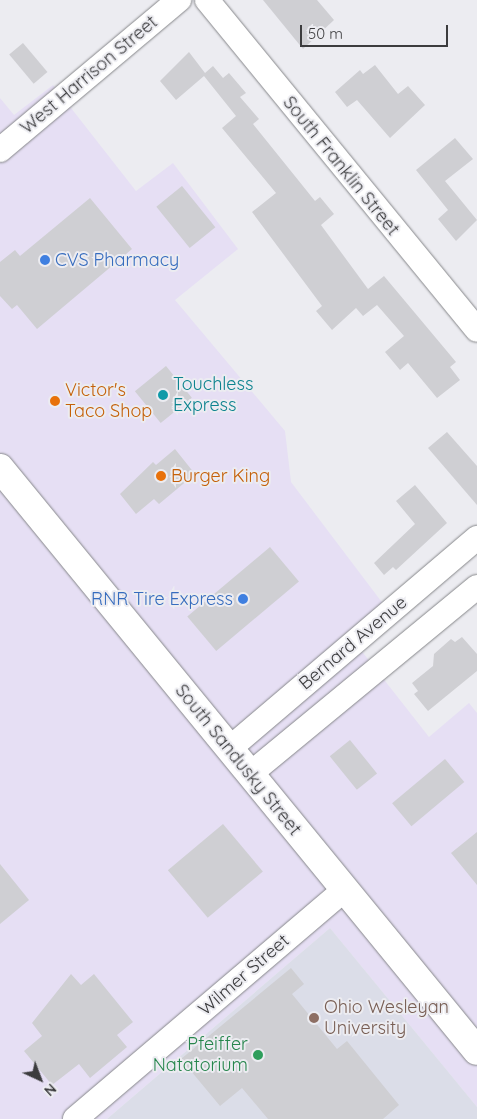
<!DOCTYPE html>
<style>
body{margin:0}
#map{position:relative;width:477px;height:1119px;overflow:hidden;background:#ececf1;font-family:Quicksand,sans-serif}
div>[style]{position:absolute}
.commercial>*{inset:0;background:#e6dff4}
.built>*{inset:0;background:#dbdde8}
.building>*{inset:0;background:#cfcfd3;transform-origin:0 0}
.roads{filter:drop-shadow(0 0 1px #86878a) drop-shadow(0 0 1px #86878a)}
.street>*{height:24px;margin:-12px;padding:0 12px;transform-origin:12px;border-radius:12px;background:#fff}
.secondary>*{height:28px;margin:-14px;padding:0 14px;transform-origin:14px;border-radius:14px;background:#fff}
.dots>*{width:14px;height:14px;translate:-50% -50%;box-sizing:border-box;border:2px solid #ececf1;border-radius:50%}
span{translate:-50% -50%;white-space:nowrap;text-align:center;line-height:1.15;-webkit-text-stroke:4px #ececf1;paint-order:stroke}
.street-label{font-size:18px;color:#3c3c3e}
.shop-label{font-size:18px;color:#366cbe}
.left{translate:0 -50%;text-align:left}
.right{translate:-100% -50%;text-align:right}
.culture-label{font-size:18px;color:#0d838f}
.food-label{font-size:18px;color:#c56008}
.education-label{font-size:18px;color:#785e54}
.leisure-label{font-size:18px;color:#27864d}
.north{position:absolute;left:15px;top:1054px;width:50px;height:50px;-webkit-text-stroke:4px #ececf1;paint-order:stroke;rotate:137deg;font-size:14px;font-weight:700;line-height:20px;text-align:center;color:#3c3c3e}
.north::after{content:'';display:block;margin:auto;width:18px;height:22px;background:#3c3c3e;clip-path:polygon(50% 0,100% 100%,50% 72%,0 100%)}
.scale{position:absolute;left:300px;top:25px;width:148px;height:22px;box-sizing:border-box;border:2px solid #3c3c3e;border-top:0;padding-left:6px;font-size:15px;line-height:18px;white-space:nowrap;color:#3c3c3e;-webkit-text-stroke:4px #ececf1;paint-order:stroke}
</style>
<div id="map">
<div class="commercial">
<div style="clip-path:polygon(53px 85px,136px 191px,173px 163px,238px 249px,175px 300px,285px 431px,291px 482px,384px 605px,349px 635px,429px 737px,469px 703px,477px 713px,477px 1107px,330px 928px,107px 1119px,0 1119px,0 98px,14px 115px)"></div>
</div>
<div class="built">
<div style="clip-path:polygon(330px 928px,477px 1107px,477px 1119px,107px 1119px)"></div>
</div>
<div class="building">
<div style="clip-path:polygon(263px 0,317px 0,334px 20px,303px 49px)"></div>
<div style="left:23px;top:43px;width:38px;height:18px;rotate:50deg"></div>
<div style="clip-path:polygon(189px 52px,205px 73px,213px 66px,223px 78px,229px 73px,246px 93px,240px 97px,259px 119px,253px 124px,315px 201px,320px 197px,334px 214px,321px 225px,368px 289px,384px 276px,456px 362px,450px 367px,460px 380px,437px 398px,408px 363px,400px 370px,385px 352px,404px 336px,377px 305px,363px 316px,356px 308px,332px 330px,316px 311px,322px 306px,252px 212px,276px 193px,222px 128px,236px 116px,204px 76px,176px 100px,160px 81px)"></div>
<div style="clip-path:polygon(375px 65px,398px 94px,408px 86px,425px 105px,390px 138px,357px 100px,347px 107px,335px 92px,360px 70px,363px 74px)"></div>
<div style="clip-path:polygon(455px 138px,473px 159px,445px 181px,477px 220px,456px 241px,438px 219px,448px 210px,416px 170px)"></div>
<div style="left:182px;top:186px;width:53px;height:33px;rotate:51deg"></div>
<div style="clip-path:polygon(90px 198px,132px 249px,37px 329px,17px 305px,12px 309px,0 296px,0 262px,15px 250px,20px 256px)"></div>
<div style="left:166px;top:366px;width:41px;height:40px;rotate:51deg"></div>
<div style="clip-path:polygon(447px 432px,477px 466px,477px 505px,428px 448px)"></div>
<div style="clip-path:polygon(175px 449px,195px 474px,159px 504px,154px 499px,136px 514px,120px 494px,153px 462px,156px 465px)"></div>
<div style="clip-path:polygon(415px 485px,447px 523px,396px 570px,393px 567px,384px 575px,374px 563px,415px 524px,396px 501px)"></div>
<div style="left:270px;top:547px;width:45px;height:108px;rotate:50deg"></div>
<div style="clip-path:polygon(462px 637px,477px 654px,477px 671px,428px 711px,414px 694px,418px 691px,412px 683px,433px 666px,434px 654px,451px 639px,455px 642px)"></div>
<div style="left:350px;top:740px;width:43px;height:26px;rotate:51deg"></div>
<div style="left:445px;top:759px;width:30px;height:69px;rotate:50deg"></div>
<div style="left:223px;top:824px;width:62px;height:72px;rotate:50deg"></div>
<div style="clip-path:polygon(477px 832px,477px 885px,451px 853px)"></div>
<div style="clip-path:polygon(0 864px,29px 900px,0 924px)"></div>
<div style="clip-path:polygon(291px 968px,304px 984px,292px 994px,337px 1049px,347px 1041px,399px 1105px,383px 1119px,268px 1119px,242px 1088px,220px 1106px,181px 1059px)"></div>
<div style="clip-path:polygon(71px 974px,81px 985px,94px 974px,133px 1022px,117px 1035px,127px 1047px,90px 1078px,79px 1064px,52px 1085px,24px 1051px,42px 1036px,32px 1023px)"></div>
</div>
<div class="roads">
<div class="street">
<div style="left:207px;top:0;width:426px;rotate:50.7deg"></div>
<div style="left:0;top:150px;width:234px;rotate:-40deg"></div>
<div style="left:229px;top:749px;width:326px;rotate:-40.4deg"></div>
<div style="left:250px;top:774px;width:294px;rotate:-39.5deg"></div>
<div style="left:75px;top:1119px;width:355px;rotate:-40.4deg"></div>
</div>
<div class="secondary">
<div style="left:0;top:468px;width:753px;rotate:50.71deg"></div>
</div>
</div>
<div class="dots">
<div style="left:45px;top:260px;background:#3f7fe0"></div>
<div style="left:163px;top:395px;background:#0f9aa8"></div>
<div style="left:55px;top:401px;background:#e8710a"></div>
<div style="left:161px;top:476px;background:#e8710a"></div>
<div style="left:243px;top:599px;background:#3f7fe0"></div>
<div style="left:314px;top:1018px;background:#8d6e63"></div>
<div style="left:258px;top:1055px;background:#2e9e5b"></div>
</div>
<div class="street-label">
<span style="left:89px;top:75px;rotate:-40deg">West Harrison Street</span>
<span style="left:341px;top:166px;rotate:51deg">South Franklin Street</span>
<span style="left:353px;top:643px;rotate:-40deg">Bernard Avenue</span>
<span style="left:238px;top:760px;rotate:51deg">South Sandusky Street</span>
<span style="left:244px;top:975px;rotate:-41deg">Wilmer Street</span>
</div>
<div class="shop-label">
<span class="left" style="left:55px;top:260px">CVS Pharmacy</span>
<span class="right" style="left:233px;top:599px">RNR Tire Express</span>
</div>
<div class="culture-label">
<span class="left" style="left:173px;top:395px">Touchless<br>Express</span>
</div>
<div class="food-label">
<span class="left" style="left:65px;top:401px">Victor's<br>Taco Shop</span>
<span class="left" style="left:171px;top:476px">Burger King</span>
</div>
<div class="education-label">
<span class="left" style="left:324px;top:1018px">Ohio Wesleyan<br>University</span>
</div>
<div class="leisure-label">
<span class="right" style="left:248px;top:1055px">Pfeiffer<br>Natatorium</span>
</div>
<div class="north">N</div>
<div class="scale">50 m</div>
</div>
